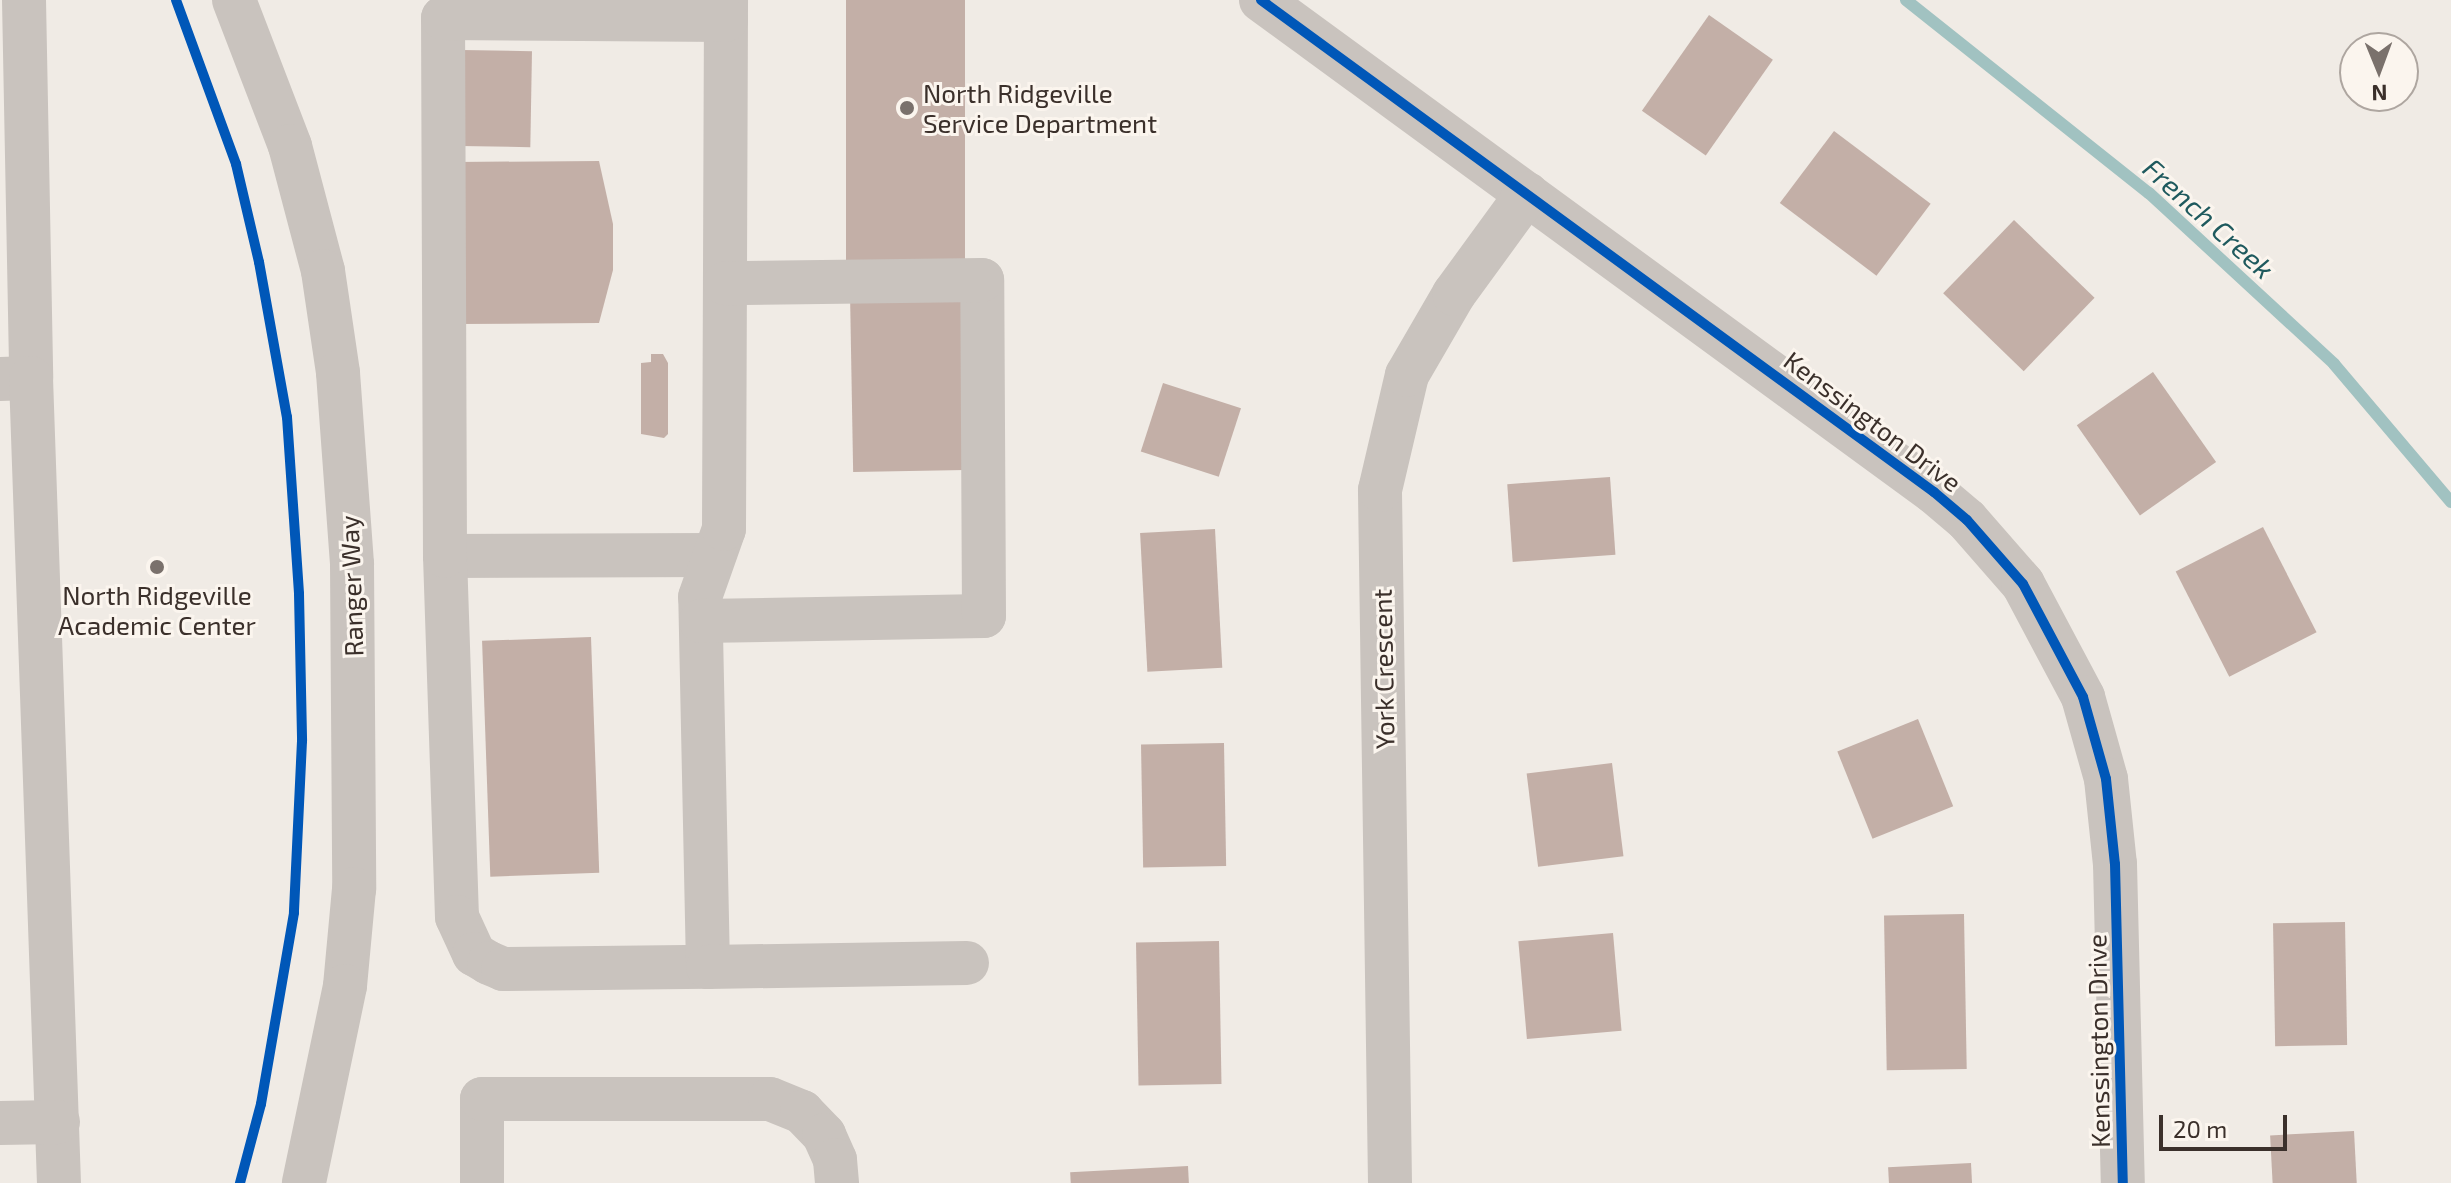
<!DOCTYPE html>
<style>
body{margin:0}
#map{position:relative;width:2451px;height:1183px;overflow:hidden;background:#f0ebe5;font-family:"Exo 2",sans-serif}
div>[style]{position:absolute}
.stream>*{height:12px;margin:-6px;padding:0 6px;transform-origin:6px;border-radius:6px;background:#a1c2c1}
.building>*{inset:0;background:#c3afa7;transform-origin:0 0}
.minor>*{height:44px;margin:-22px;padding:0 22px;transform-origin:22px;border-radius:22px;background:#c9c3be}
.cycleway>*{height:10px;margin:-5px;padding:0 5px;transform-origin:5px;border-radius:5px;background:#0057b8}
.dots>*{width:22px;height:22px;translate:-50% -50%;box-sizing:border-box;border:4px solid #fbf5ee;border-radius:50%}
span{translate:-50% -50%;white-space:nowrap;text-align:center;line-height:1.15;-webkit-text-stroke:6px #fbf5ee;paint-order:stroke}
.poi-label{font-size:26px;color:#3b302b}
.left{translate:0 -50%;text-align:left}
.street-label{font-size:26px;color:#3b302b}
.water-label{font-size:28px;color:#1f5a5e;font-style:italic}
.north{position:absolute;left:2339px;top:32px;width:80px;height:80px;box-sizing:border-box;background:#fbf5ee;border:2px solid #aea6a0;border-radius:50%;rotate:179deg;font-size:22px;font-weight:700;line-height:32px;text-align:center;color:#3b302b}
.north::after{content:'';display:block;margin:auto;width:28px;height:36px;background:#7a716c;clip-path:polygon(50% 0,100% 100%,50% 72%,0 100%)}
.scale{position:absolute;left:2159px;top:1115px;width:128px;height:36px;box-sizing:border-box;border:4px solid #3b302b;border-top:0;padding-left:10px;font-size:24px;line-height:28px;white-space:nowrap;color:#3b302b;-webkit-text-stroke:6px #fbf5ee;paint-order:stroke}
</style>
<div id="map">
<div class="stream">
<div style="left:1906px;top:0;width:310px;rotate:38.5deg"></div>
<div style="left:2149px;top:193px;width:252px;rotate:42.7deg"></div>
<div style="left:2334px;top:364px;width:181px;rotate:49.7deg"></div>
</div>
<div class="building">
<div style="left:846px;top:0;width:119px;height:266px"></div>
<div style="left:1709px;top:15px;width:78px;height:117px;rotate:35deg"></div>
<div style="left:462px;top:50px;width:70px;height:96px;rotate:1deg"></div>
<div style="left:1834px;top:131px;width:121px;height:90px;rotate:37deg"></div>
<div style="clip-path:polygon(599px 161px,613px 224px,613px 270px,599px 323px,459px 324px,456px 162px)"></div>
<div style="left:2014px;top:220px;width:112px;height:102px;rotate:44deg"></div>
<div style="left:962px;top:291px;width:179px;height:112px;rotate:89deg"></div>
<div style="clip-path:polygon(651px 354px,663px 354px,668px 363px,668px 434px,664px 438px,641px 434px,641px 363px,651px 362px)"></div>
<div style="left:2153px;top:372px;width:110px;height:93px;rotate:55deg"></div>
<div style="left:1163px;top:383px;width:82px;height:72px;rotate:18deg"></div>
<div style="left:1610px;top:477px;width:78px;height:103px;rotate:86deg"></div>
<div style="left:2263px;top:527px;width:118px;height:98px;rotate:63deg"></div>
<div style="left:1215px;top:529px;width:139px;height:75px;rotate:87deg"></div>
<div style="left:591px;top:637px;width:236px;height:109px;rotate:88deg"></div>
<div style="left:1918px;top:719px;width:94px;height:87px;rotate:68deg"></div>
<div style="left:1224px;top:743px;width:123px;height:83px;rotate:89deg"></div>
<div style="left:1612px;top:763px;width:94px;height:86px;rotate:83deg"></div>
<div style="left:1964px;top:914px;width:155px;height:80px;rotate:89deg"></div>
<div style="left:2345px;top:922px;width:123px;height:72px;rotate:89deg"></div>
<div style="left:1613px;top:933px;width:98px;height:95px;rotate:85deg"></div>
<div style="left:1219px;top:941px;width:143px;height:83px;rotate:89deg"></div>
<div style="left:2354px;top:1131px;width:52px;height:84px;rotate:87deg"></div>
<div style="left:1971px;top:1163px;width:20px;height:83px;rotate:87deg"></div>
<div style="left:1188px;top:1166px;width:17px;height:118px;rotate:87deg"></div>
</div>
<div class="minor">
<div style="left:24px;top:0;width:378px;rotate:88.9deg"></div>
<div style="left:234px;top:0;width:156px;rotate:69deg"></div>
<div style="left:290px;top:146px;width:129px;rotate:75.2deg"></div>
<div style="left:323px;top:271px;width:103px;rotate:81.6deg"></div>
<div style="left:338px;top:373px;width:192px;rotate:85.8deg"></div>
<div style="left:352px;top:564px;width:325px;rotate:89.6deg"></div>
<div style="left:354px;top:889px;width:97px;rotate:95.3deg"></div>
<div style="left:345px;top:986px;width:201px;rotate:101.8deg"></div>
<div style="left:1261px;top:0;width:834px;rotate:36.17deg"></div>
<div style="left:1934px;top:492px;width:43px;rotate:40.3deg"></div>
<div style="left:1967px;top:520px;width:85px;rotate:48.8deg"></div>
<div style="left:2023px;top:584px;width:128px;rotate:62deg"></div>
<div style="left:2083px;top:697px;width:85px;rotate:74.3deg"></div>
<div style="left:2106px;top:779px;width:85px;rotate:84deg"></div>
<div style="left:2115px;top:864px;width:319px;rotate:88.6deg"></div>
<div style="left:0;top:379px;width:31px;rotate:-2deg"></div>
<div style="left:31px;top:378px;width:805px;rotate:88.01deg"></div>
<div style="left:714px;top:555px;width:269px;rotate:179.8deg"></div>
<div style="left:445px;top:556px;width:361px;rotate:88.1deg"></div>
<div style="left:457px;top:917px;width:41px;rotate:65.3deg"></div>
<div style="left:474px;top:954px;width:17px;rotate:31deg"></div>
<div style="left:489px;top:963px;width:15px;rotate:23deg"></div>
<div style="left:503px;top:969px;width:205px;rotate:-0.6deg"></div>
<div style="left:708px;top:967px;width:370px;rotate:-91.2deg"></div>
<div style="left:700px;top:597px;width:72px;rotate:-70.6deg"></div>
<div style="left:724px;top:529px;width:529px;rotate:-89.78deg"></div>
<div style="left:445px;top:556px;width:538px;rotate:-90.21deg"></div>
<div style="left:443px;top:18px;width:283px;rotate:0.4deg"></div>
<div style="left:701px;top:621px;width:283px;rotate:-1deg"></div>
<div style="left:984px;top:616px;width:336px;rotate:-90.3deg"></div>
<div style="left:982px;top:280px;width:257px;rotate:179.3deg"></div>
<div style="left:708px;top:967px;width:259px;rotate:-0.9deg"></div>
<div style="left:0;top:1123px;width:58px;rotate:-1deg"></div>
<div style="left:482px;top:1183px;width:84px;rotate:-90deg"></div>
<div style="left:482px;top:1099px;width:288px"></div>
<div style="left:770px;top:1099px;width:35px;rotate:22deg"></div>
<div style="left:802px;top:1112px;width:32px;rotate:46deg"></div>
<div style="left:824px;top:1135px;width:27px;rotate:66deg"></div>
<div style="left:835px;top:1160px;width:23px;rotate:85deg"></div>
<div style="left:1390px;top:1183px;width:693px;rotate:-90.83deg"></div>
<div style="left:1380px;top:490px;width:118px;rotate:-76.8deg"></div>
<div style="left:1407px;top:375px;width:94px;rotate:-59.9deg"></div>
<div style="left:1454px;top:294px;width:124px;rotate:-53.9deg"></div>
</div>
<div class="cycleway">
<div style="left:176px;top:0;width:175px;rotate:69.9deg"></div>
<div style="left:236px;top:164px;width:101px;rotate:76.8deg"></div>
<div style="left:259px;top:262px;width:158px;rotate:79.8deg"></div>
<div style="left:287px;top:417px;width:177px;rotate:86.1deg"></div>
<div style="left:299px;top:594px;width:147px;rotate:88.8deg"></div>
<div style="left:302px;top:741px;width:172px;rotate:92.7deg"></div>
<div style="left:294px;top:913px;width:194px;rotate:99.8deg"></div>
<div style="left:261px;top:1104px;width:82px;rotate:104.9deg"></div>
<div style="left:1261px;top:0;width:834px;rotate:36.17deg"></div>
<div style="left:1934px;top:492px;width:43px;rotate:40.3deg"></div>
<div style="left:1967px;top:520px;width:85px;rotate:48.8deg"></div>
<div style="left:2023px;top:584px;width:128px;rotate:62deg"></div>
<div style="left:2083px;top:697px;width:85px;rotate:74.3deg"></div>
<div style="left:2106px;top:779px;width:85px;rotate:84deg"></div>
<div style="left:2115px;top:864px;width:319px;rotate:88.6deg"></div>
</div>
<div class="dots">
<div style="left:907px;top:108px;background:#7a716c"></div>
<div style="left:157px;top:567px;background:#7a716c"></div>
</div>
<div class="poi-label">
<span class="left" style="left:923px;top:108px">North Ridgeville<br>Service Department</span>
<span style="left:157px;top:610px">North Ridgeville<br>Academic Center</span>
</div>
<div class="street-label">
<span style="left:1873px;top:421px;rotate:37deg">Kenssington Drive</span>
<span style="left:351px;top:586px;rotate:-92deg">Ranger Way</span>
<span style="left:1383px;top:669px;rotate:-91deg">York Crescent</span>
<span style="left:2098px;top:1041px;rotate:-91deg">Kenssington Drive</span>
</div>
<div class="water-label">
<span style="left:2209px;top:218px;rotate:42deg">French Creek</span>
</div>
<div class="north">N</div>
<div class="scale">20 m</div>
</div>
